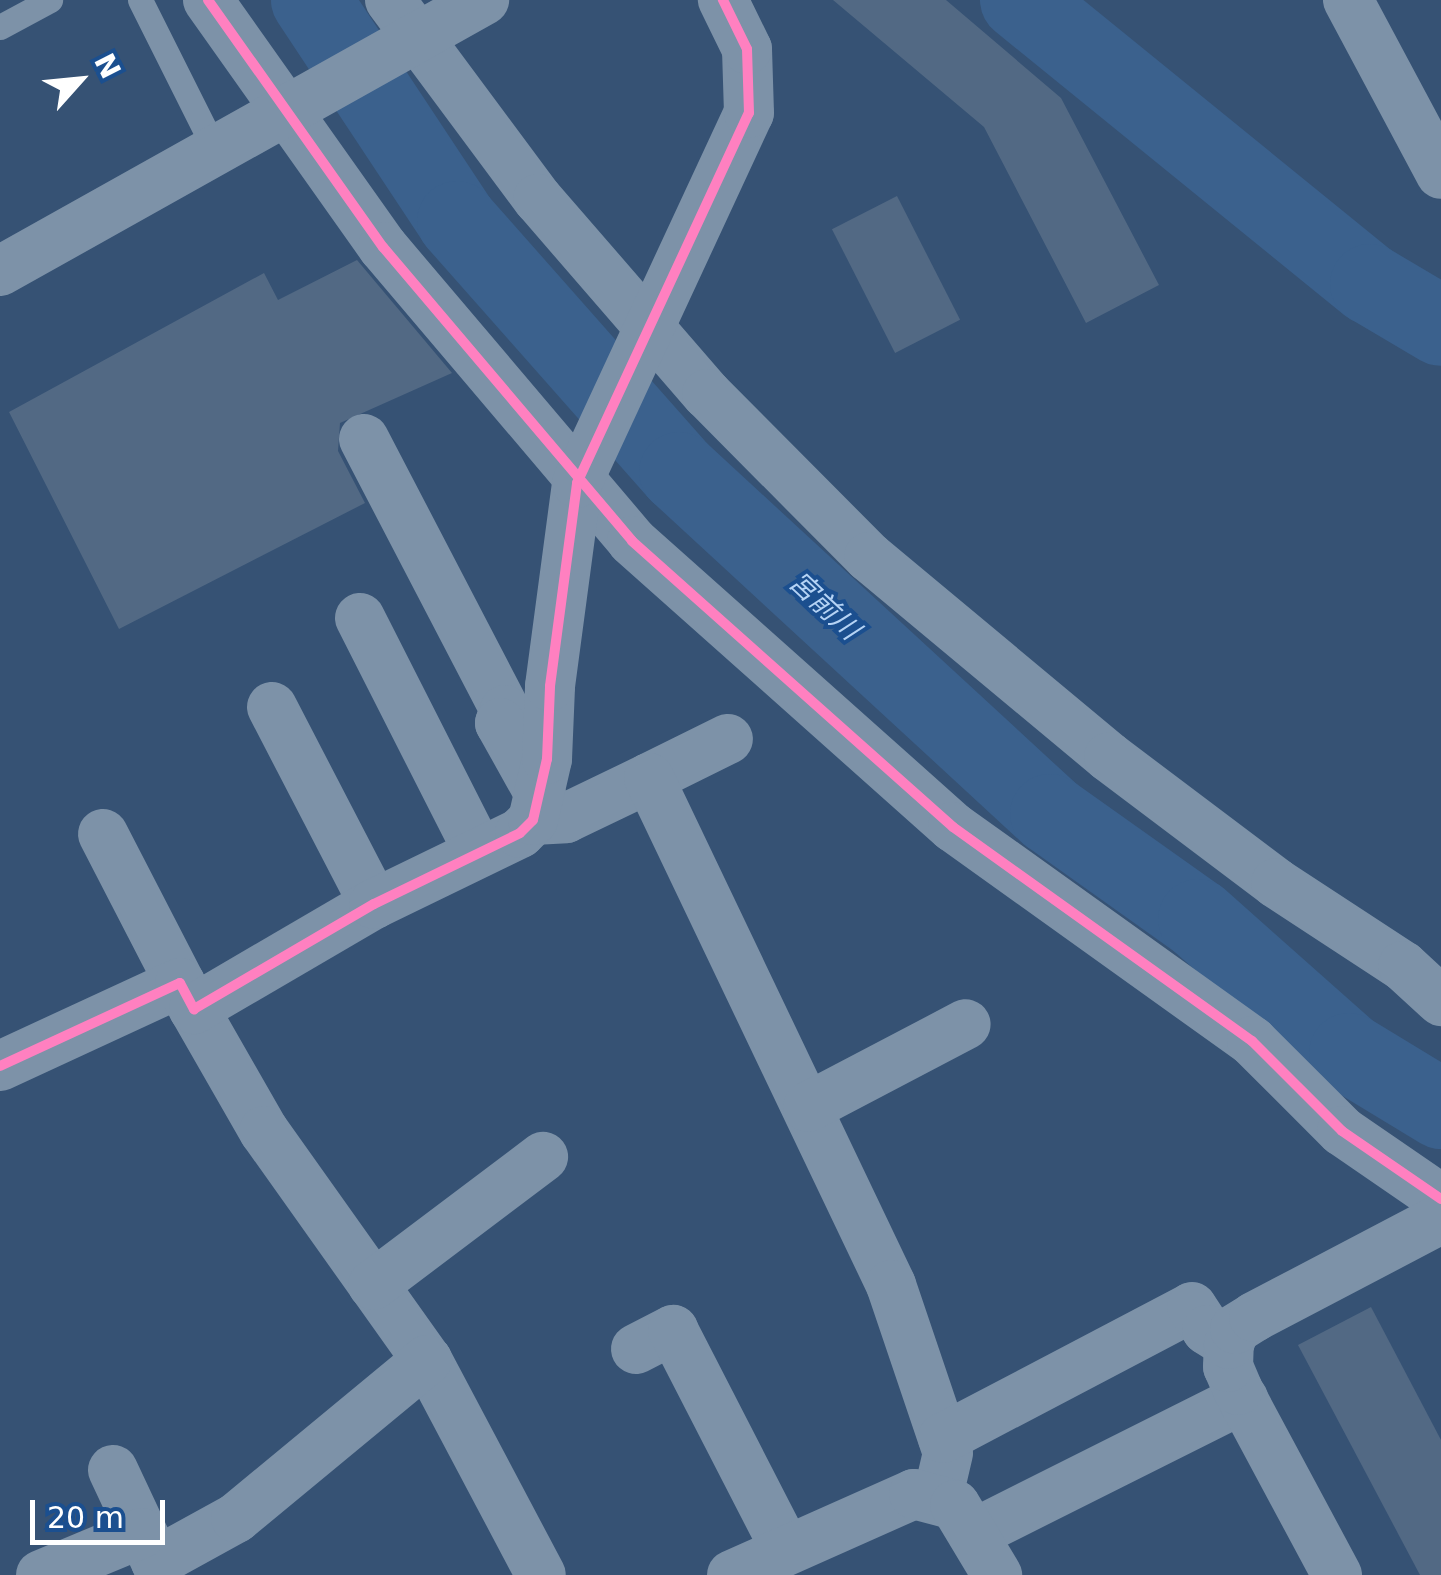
<!DOCTYPE html>
<meta charset="utf-8">
<style>
body{margin:0}
#map{position:relative;width:1441px;height:1575px;overflow:hidden;background:#365274;font-family:"DejaVu Sans","Noto Sans JP",sans-serif}
div>[style]{position:absolute}
.river>*{height:80px;margin:-40px;padding:0 40px;transform-origin:40px;border-radius:40px;background:#3b618d}
.building>*{inset:0;background:#526984;transform-origin:0 0}
.service>*{height:25px;margin:-12.5px;padding:0 12.5px;transform-origin:12.5px;border-radius:12.5px;background:#7d92a8}
.minor>*{height:50px;margin:-25px;padding:0 25px;transform-origin:25px;border-radius:25px;background:#7d92a8}
.cycleway>*{height:10px;margin:-5px;padding:0 5px;transform-origin:5px;border-radius:5px;background:#ff80c0}
span{translate:-50% -50%;white-space:nowrap;text-align:center;line-height:1.15;-webkit-text-stroke:8px #1b4f8f;paint-order:stroke}
.water-label{font-size:28px;color:#b5d3f5;font-style:italic}
.north{position:absolute;left:30px;top:30px;width:100px;height:100px;-webkit-text-stroke:8px #1b4f8f;paint-order:stroke;rotate:63deg;font-size:28px;font-weight:700;line-height:40px;text-align:center;color:#fff}
.north::after{content:'';display:block;margin:auto;width:35px;height:45px;background:#fff;clip-path:polygon(50% 0,100% 100%,50% 72%,0 100%)}
.scale{position:absolute;left:30px;top:1500px;width:135px;height:45px;box-sizing:border-box;border:5px solid #fff;border-top:0;padding-left:12px;font-size:30px;line-height:35px;white-space:nowrap;color:#fff;-webkit-text-stroke:8px #1b4f8f;paint-order:stroke}
</style>
<div id="map">
<div class="river">
<div style="left:311px;top:0;width:265px;rotate:56.5deg"></div>
<div style="left:457px;top:221px;width:335px;rotate:48.5deg"></div>
<div style="left:679px;top:472px;width:505px;rotate:42.67deg"></div>
<div style="left:1050px;top:814px;width:181px;rotate:35.4deg"></div>
<div style="left:1198px;top:919px;width:202px;rotate:41.6deg"></div>
<div style="left:1349px;top:1053px;width:108px;rotate:31.3deg"></div>
<div style="left:1020px;top:0;width:451px;rotate:39.1deg"></div>
<div style="left:1370px;top:284px;width:82px;rotate:30.6deg"></div>
</div>
<div class="building">
<div style="clip-path:polygon(833px 0,946px 0,1061px 98px,1159px 285px,1086px 323px,984px 127px)"></div>
<div style="left:897px;top:196px;width:139px;height:73px;rotate:63deg"></div>
<div style="clip-path:polygon(357px 260px,452px 373px,340px 423px,338px 451px,365px 503px,119px 629px,9px 412px,264px 273px,278px 300px)"></div>
<div style="clip-path:polygon(1371px 1307px,1441px 1440px,1441px 1575px,1420px 1575px,1298px 1345px)"></div>
</div>
<div class="service">
<div style="left:140px;top:0;width:168px;rotate:63.4deg"></div>
<div style="left:0;top:27px;width:57px;rotate:-28.4deg"></div>
</div>
<div class="minor">
<div style="left:208px;top:0;width:303px;rotate:54.7deg"></div>
<div style="left:383px;top:247px;width:385px;rotate:49.7deg"></div>
<div style="left:632px;top:541px;width:430px;rotate:41.7deg"></div>
<div style="left:953px;top:827px;width:368px;rotate:35.6deg"></div>
<div style="left:1252px;top:1041px;width:127px;rotate:45deg"></div>
<div style="left:1342px;top:1131px;width:120px;rotate:34.5deg"></div>
<div style="left:390px;top:0;width:248px;rotate:53.4deg"></div>
<div style="left:538px;top:199px;width:258px;rotate:49.1deg"></div>
<div style="left:707px;top:394px;width:230px;rotate:45.2deg"></div>
<div style="left:869px;top:557px;width:312px;rotate:39.8deg"></div>
<div style="left:1109px;top:757px;width:209px;rotate:37deg"></div>
<div style="left:1276px;top:883px;width:152px;rotate:33.2deg"></div>
<div style="left:1403px;top:966px;width:52px;rotate:42.6deg"></div>
<div style="left:1348px;top:0;width:197px;rotate:61.9deg"></div>
<div style="left:0;top:271px;width:555px;rotate:-29.25deg"></div>
<div style="left:364px;top:439px;width:305px;rotate:62.5deg"></div>
<div style="left:505px;top:710px;width:14px;rotate:111deg"></div>
<div style="left:500px;top:723px;width:86px;rotate:60.8deg"></div>
<div style="left:360px;top:618px;width:263px;rotate:63.1deg"></div>
<div style="left:272px;top:707px;width:222px;rotate:62.6deg"></div>
<div style="left:649px;top:778px;width:88px;rotate:-26.3deg"></div>
<div style="left:533px;top:820px;width:33px;rotate:-3deg"></div>
<div style="left:566px;top:818px;width:92px;rotate:-25.7deg"></div>
<div style="left:649px;top:778px;width:562px;rotate:64.48deg"></div>
<div style="left:891px;top:1285px;width:177px;rotate:71.3deg"></div>
<div style="left:948px;top:1453px;width:44px;rotate:103.1deg"></div>
<div style="left:103px;top:834px;width:168px;rotate:62.7deg"></div>
<div style="left:194px;top:1009px;width:141px;rotate:60.2deg"></div>
<div style="left:264px;top:1131px;width:281px;rotate:54.6deg"></div>
<div style="left:427px;top:1360px;width:243px;rotate:62.1deg"></div>
<div style="left:0;top:1066px;width:198px;rotate:-24.8deg"></div>
<div style="left:180px;top:983px;width:30px;rotate:62deg"></div>
<div style="left:194px;top:1009px;width:208px;rotate:-30.3deg"></div>
<div style="left:374px;top:904px;width:162px;rotate:-25.9deg"></div>
<div style="left:520px;top:833px;width:18px;rotate:-45deg"></div>
<div style="left:533px;top:820px;width:63px;rotate:-77.1deg"></div>
<div style="left:547px;top:759px;width:73px;rotate:-87.6deg"></div>
<div style="left:550px;top:686px;width:205px;rotate:-82.4deg"></div>
<div style="left:577px;top:483px;width:408px;rotate:-65.1deg"></div>
<div style="left:749px;top:113px;width:64px;rotate:-91.8deg"></div>
<div style="left:747px;top:49px;width:55px;rotate:-116.1deg"></div>
<div style="left:808px;top:1107px;width:178px;rotate:-27.7deg"></div>
<div style="left:373px;top:1285px;width:213px;rotate:-37deg"></div>
<div style="left:636px;top:1349px;width:42px;rotate:-27.2deg"></div>
<div style="left:673px;top:1330px;width:247px;rotate:62.8deg"></div>
<div style="left:943px;top:1438px;width:281px;rotate:-27.7deg"></div>
<div style="left:1192px;top:1307px;width:27px;rotate:57deg"></div>
<div style="left:1207px;top:1330px;width:26px;rotate:32deg"></div>
<div style="left:113px;top:1470px;width:102px;rotate:64.9deg"></div>
<div style="left:156px;top:1562px;width:91px;rotate:-28.8deg"></div>
<div style="left:236px;top:1518px;width:248px;rotate:-39.6deg"></div>
<div style="left:975px;top:1533px;width:300px;rotate:-26.6deg"></div>
<div style="left:41px;top:1575px;width:109px;rotate:-22.6deg"></div>
<div style="left:732px;top:1575px;width:199px;rotate:-24deg"></div>
<div style="left:914px;top:1494px;width:42px;rotate:15deg"></div>
<div style="left:955px;top:1505px;width:82px;rotate:59deg"></div>
<div style="left:1337px;top:1575px;width:210px;rotate:-118.2deg"></div>
<div style="left:1238px;top:1390px;width:25px;rotate:-113deg"></div>
<div style="left:1228px;top:1367px;width:23px;rotate:-88deg"></div>
<div style="left:1229px;top:1344px;width:16px;rotate:-68deg"></div>
<div style="left:1235px;top:1329px;width:22px;rotate:-32deg"></div>
<div style="left:1254px;top:1317px;width:211px;rotate:-27.7deg"></div>
</div>
<div class="cycleway">
<div style="left:208px;top:0;width:303px;rotate:54.7deg"></div>
<div style="left:383px;top:247px;width:385px;rotate:49.7deg"></div>
<div style="left:632px;top:541px;width:430px;rotate:41.7deg"></div>
<div style="left:953px;top:827px;width:368px;rotate:35.6deg"></div>
<div style="left:1252px;top:1041px;width:127px;rotate:45deg"></div>
<div style="left:1342px;top:1131px;width:120px;rotate:34.5deg"></div>
<div style="left:0;top:1066px;width:198px;rotate:-24.8deg"></div>
<div style="left:180px;top:983px;width:30px;rotate:62deg"></div>
<div style="left:194px;top:1009px;width:208px;rotate:-30.3deg"></div>
<div style="left:374px;top:904px;width:162px;rotate:-25.9deg"></div>
<div style="left:520px;top:833px;width:18px;rotate:-45deg"></div>
<div style="left:533px;top:820px;width:63px;rotate:-77.1deg"></div>
<div style="left:547px;top:759px;width:73px;rotate:-87.6deg"></div>
<div style="left:550px;top:686px;width:205px;rotate:-82.4deg"></div>
<div style="left:577px;top:483px;width:408px;rotate:-65.1deg"></div>
<div style="left:749px;top:113px;width:64px;rotate:-91.8deg"></div>
<div style="left:747px;top:49px;width:55px;rotate:-116.1deg"></div>
</div>
<div class="water-label">
<span style="left:824px;top:606px;rotate:43deg">宮前川</span>
</div>
<div class="north">N</div>
<div class="scale">20 m</div>
</div>
